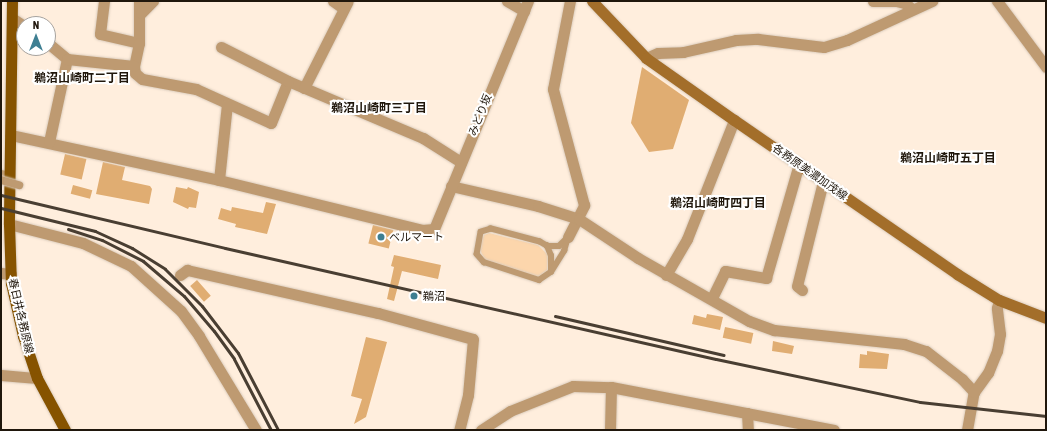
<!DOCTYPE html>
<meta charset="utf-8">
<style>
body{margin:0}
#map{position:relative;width:1047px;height:431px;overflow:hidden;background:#fed;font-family:"Asap Condensed","Noto Sans JP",sans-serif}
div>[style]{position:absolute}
.green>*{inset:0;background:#fcd6ac}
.building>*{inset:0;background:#e0ad72;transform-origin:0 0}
.roads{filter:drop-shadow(0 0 1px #dbccbc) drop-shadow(0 0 1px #dbccbc)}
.service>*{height:5.5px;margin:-2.75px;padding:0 2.75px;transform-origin:2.75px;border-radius:2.75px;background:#be9a71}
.minor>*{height:11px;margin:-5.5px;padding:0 5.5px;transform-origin:5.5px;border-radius:5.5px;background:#be9a71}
.tertiary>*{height:11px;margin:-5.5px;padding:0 5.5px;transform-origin:5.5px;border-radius:5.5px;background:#be9a71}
.secondary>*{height:11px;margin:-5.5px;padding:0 5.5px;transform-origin:5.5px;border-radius:5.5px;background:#a36e2a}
.primary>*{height:11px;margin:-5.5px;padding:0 5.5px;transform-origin:5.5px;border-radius:5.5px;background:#865300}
.rail>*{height:3px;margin:-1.5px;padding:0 1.5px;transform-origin:1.5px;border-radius:1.5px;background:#493e32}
.bridges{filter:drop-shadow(0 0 1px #dbccbc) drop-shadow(0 0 1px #dbccbc)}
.pedestrian-bridge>*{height:8px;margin:-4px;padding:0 4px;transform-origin:4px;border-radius:4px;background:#be9a71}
.dots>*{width:11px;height:11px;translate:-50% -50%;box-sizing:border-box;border:2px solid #fff;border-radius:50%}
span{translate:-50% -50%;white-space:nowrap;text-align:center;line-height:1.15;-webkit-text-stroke:4px #fff;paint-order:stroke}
.street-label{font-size:11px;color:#20170c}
.poi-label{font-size:11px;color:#20170c}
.left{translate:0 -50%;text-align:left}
.neighbourhood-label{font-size:12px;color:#20170c;font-weight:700}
.frame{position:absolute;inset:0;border:2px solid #20170c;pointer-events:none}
.north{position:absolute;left:16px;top:16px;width:40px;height:40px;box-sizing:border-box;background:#fff;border:1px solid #a6a29e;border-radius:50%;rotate:0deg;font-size:11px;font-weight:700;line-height:16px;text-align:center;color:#20170c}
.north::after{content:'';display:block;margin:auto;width:14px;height:18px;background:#3e7f92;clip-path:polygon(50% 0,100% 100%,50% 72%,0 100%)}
</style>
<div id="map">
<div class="green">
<div style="clip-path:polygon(489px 233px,538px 245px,548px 255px,547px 270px,538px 277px,485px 260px,481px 252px,481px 242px,484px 235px)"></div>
</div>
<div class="building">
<div style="clip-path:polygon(642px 67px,689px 100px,673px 149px,649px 152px,631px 123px)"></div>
<div style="left:65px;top:154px;width:22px;height:21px;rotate:13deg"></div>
<div style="clip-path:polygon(103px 162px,125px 167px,122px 180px,150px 186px,152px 189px,149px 204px,96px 194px)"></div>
<div style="left:73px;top:185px;width:20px;height:9px;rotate:15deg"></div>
<div style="clip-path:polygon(176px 187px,187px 189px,188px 187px,199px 192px,196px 208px,189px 207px,188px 209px,173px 202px)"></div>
<div style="clip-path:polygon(266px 202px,276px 204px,267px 234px,235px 227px,236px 224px,218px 219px,221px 208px,231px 211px,232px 207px,263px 213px)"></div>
<div style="left:373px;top:225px;width:21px;height:19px;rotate:14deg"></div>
<div style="clip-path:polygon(394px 255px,441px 265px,438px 279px,402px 271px,394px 301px,387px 299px,394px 267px,391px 266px)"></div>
<div style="left:197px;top:280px;width:21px;height:9px;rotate:49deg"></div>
<div style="clip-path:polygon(707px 314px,723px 317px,720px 330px,692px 324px,694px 315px,706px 318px)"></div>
<div style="left:725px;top:327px;width:29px;height:11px;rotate:12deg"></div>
<div style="clip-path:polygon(366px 337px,387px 342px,366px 417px,354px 424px,362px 399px,351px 396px)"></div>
<div style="clip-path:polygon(773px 341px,794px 346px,792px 354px,772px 351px)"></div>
<div style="clip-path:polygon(867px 351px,889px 354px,887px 369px,859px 368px,860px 354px,867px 355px)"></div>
</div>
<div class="roads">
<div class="service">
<div style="left:547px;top:246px;width:12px"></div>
<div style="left:559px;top:246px;width:11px;rotate:-45deg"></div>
<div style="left:551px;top:272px;width:16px;rotate:-90deg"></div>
<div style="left:551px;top:256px;width:11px;rotate:-112deg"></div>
<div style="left:547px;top:246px;width:8px;rotate:-150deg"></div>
<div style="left:540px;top:242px;width:51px;rotate:-165.1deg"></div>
<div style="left:491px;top:229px;width:10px;rotate:163deg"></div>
<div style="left:481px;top:232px;width:22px;rotate:100deg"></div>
<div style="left:477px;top:254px;width:11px;rotate:49deg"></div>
<div style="left:484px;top:262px;width:58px;rotate:18.1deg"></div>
<div style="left:539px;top:280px;width:14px;rotate:-34deg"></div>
<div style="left:551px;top:272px;width:25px;rotate:-58deg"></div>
<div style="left:564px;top:251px;width:15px;rotate:-74deg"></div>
</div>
<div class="minor">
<div style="left:104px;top:1px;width:33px;rotate:97deg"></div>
<div style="left:100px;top:34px;width:40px;rotate:13deg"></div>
<div style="left:139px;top:1px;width:42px;rotate:90deg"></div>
<div style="left:139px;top:43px;width:24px;rotate:102deg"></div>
<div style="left:134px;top:66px;width:7px;rotate:82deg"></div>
<div style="left:135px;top:73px;width:9px;rotate:41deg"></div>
<div style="left:142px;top:79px;width:55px;rotate:10.5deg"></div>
<div style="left:196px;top:89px;width:82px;rotate:24.4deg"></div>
<div style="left:271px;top:123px;width:45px;rotate:-68deg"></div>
<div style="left:288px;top:81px;width:147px;rotate:22.9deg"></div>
<div style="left:423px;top:138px;width:45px;rotate:32.3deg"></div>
<div style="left:333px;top:1px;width:12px;rotate:35deg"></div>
<div style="left:507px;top:1px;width:20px;rotate:30deg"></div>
<div style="left:873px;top:1px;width:23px"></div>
<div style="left:896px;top:1px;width:9px;rotate:13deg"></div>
<div style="left:905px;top:3px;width:9px;rotate:41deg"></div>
<div style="left:997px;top:1px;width:82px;rotate:53.4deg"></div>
<div style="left:141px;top:13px;width:17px;rotate:-45deg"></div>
<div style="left:12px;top:18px;width:14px;rotate:34deg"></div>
<div style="left:48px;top:43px;width:25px;rotate:40deg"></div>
<div style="left:221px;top:47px;width:75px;rotate:26.9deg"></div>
<div style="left:646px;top:58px;width:13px;rotate:-23deg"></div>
<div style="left:658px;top:53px;width:25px;rotate:-2deg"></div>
<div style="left:683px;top:52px;width:54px;rotate:-12.8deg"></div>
<div style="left:736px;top:40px;width:22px;rotate:-3deg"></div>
<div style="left:758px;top:39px;width:66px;rotate:6.9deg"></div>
<div style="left:824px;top:47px;width:24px;rotate:-17deg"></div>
<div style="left:847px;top:40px;width:94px;rotate:-24.6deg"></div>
<div style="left:304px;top:88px;width:97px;rotate:-63.2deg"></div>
<div style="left:11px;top:135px;width:213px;rotate:12.2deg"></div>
<div style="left:219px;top:180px;width:209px;rotate:13.8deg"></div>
<div style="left:422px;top:230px;width:12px;rotate:-5deg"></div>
<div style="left:49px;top:142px;width:85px;rotate:-77.8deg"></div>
<div style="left:67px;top:59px;width:67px;rotate:6deg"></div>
<div style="left:1px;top:175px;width:8px;rotate:14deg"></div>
<div style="left:219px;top:180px;width:76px;rotate:-84deg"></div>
<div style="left:9px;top:224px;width:76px;rotate:14.4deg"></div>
<div style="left:83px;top:243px;width:53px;rotate:25.6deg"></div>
<div style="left:131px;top:266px;width:67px;rotate:42deg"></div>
<div style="left:181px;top:311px;width:31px;rotate:54deg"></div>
<div style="left:199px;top:336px;width:110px;rotate:58.8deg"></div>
<div style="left:568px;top:237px;width:36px;rotate:-63deg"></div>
<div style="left:584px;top:205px;width:120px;rotate:-105deg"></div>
<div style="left:553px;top:89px;width:90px;rotate:-79.1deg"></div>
<div style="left:638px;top:258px;width:128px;rotate:29.6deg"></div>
<div style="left:749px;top:321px;width:27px;rotate:20deg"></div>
<div style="left:774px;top:330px;width:131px;rotate:6.1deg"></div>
<div style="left:904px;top:344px;width:23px;rotate:18deg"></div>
<div style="left:926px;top:351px;width:46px;rotate:37.9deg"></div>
<div style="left:962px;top:379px;width:18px;rotate:47deg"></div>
<div style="left:1px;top:273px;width:10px;rotate:6deg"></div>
<div style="left:180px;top:275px;width:9px;rotate:-36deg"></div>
<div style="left:187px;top:270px;width:196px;rotate:12.7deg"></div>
<div style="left:378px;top:313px;width:98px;rotate:15.3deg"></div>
<div style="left:473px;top:339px;width:56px;rotate:95.1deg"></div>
<div style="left:468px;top:395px;width:36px;rotate:104deg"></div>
<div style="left:666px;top:275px;width:42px;rotate:-59.7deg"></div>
<div style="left:687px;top:239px;width:128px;rotate:-68.4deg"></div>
<div style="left:802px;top:290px;width:6px;rotate:-141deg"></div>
<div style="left:797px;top:286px;width:107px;rotate:-76deg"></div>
<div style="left:712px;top:298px;width:30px;rotate:-64deg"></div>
<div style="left:725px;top:271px;width:42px;rotate:9.7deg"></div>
<div style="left:766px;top:278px;width:119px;rotate:-73.9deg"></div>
<div style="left:1px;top:375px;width:36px;rotate:5deg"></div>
<div style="left:747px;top:413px;width:17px;rotate:87deg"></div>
<div style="left:481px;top:430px;width:35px;rotate:-33deg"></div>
<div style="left:510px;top:411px;width:68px;rotate:-21.6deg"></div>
<div style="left:573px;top:386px;width:38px;rotate:2deg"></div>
<div style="left:611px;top:387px;width:227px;rotate:10.9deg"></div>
<div style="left:610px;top:430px;width:43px;rotate:-88.7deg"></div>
<div style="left:967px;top:430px;width:39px;rotate:-80deg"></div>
<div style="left:974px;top:392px;width:24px;rotate:-54deg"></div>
<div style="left:988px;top:373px;width:24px;rotate:-68deg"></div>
<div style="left:997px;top:351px;width:17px;rotate:-80deg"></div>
<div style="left:1000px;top:334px;width:26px;rotate:-97deg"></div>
<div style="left:997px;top:308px;width:8px;rotate:-76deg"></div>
</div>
<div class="tertiary">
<div style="left:451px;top:186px;width:89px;rotate:12.9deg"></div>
<div style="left:538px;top:206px;width:43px;rotate:17.6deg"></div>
<div style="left:579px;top:219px;width:71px;rotate:33.5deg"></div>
<div style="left:434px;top:229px;width:247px;rotate:-67.6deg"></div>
</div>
<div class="secondary">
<div style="left:592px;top:1px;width:79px;rotate:46.5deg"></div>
<div style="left:646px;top:58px;width:108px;rotate:35.2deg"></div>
<div style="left:734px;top:120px;width:271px;rotate:34.6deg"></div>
<div style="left:957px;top:274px;width:49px;rotate:31.8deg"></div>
<div style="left:999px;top:300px;width:50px;rotate:21deg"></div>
</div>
<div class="primary">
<div style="left:12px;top:1px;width:223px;rotate:90.8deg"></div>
<div style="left:9px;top:224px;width:59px;rotate:88.1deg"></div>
<div style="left:11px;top:283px;width:54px;rotate:77.2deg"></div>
<div style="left:23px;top:336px;width:44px;rotate:71.6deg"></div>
<div style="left:37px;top:378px;width:59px;rotate:61.7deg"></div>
</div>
</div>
<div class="rail">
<div style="left:1px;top:195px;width:230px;rotate:13.3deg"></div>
<div style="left:225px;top:248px;width:503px;rotate:12.74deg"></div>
<div style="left:716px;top:359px;width:208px;rotate:11.9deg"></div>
<div style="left:920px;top:402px;width:127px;rotate:6.3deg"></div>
<div style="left:1px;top:208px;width:97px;rotate:13.7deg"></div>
<div style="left:95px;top:231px;width:41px;rotate:24.7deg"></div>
<div style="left:132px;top:248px;width:39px;rotate:32deg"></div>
<div style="left:165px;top:269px;width:52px;rotate:45deg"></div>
<div style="left:202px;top:306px;width:59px;rotate:52.5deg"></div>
<div style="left:238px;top:353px;width:87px;rotate:62.5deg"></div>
<div style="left:68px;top:229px;width:36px;rotate:18deg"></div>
<div style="left:102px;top:240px;width:46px;rotate:27.1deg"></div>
<div style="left:143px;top:261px;width:54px;rotate:40.5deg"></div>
<div style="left:184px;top:296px;width:46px;rotate:49.4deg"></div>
<div style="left:214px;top:331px;width:34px;rotate:54deg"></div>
<div style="left:234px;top:359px;width:80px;rotate:62.5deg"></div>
<div style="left:555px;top:316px;width:173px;rotate:13deg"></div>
</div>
<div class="bridges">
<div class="pedestrian-bridge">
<div style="left:1px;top:180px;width:19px;rotate:16deg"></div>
</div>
</div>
<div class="dots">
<div style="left:381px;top:237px;background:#3e7f92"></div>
<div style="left:414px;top:296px;background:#3e7f92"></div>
</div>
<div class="street-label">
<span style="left:480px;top:115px;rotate:-68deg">みどり坂</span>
<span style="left:810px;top:172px;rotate:35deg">各務原美濃加茂線</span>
<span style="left:21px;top:316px;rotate:77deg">春日井各務原線</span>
</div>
<div class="poi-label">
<span class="left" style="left:389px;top:237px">ベルマート</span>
<span class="left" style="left:423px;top:296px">鵜沼</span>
</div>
<div class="neighbourhood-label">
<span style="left:82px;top:79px">鵜沼山崎町二丁目</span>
<span style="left:379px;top:109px">鵜沼山崎町三丁目</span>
<span style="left:948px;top:159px">鵜沼山崎町五丁目</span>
<span style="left:718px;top:204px">鵜沼山崎町四丁目</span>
</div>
<div class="frame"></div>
<div class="north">N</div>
</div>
